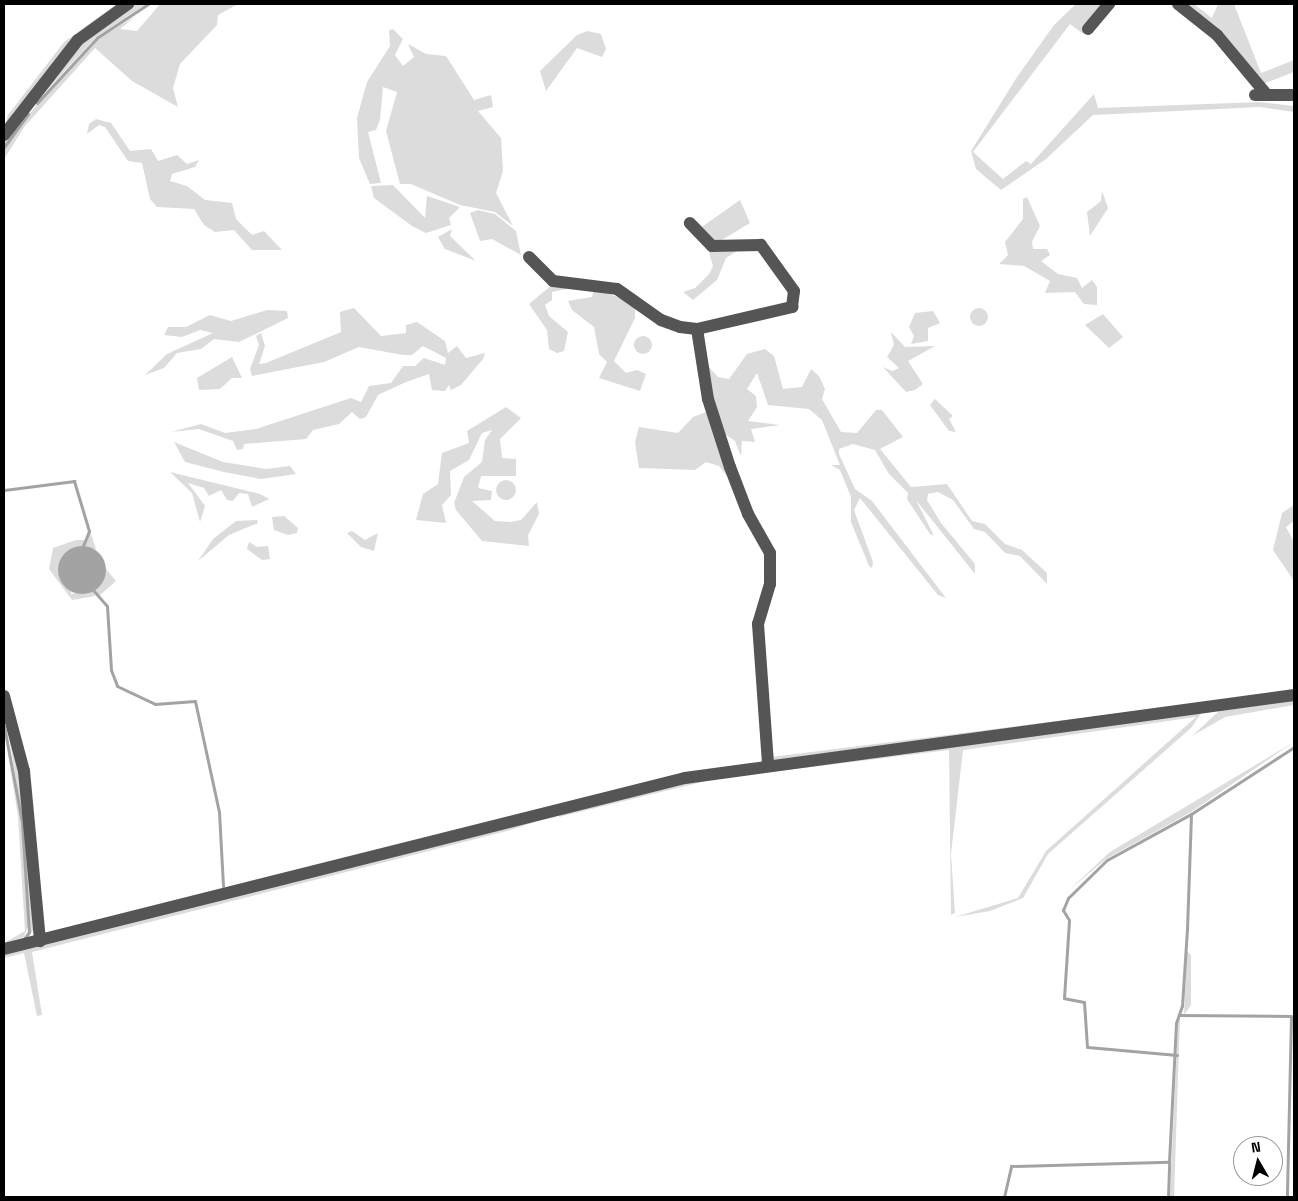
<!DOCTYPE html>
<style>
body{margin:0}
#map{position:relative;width:1298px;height:1201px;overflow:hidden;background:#fff;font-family:"Space Grotesk",sans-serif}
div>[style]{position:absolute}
.green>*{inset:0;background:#dcdcdc}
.round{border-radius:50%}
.water>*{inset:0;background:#a3a3a3}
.stream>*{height:3px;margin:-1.5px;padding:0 1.5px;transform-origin:1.5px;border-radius:1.5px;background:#a3a3a3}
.minor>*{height:12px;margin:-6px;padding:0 6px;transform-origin:6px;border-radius:6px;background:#555}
span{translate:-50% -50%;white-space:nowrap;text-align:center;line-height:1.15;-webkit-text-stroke:4px #fff;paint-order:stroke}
.frame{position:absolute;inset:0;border:5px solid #000;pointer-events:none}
.north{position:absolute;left:1233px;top:1136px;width:50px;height:50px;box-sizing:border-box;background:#fff;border:1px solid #999;border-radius:50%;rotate:352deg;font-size:14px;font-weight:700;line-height:20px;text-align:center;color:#000}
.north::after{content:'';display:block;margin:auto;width:18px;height:22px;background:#000;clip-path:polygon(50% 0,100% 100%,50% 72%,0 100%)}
</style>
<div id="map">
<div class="green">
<div style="clip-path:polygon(117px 4px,124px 4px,90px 26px,4px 131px,8px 115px,64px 42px)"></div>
<div style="clip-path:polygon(134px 4px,146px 4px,96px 37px,35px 103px,4px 146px,4px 139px,79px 43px)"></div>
<div style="clip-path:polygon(160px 4px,238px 4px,218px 15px,217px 25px,180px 64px,173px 88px,178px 107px,132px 81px,95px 48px,25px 126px,4px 159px,4px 150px,37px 104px,99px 38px,136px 16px,120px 29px,137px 31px)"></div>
<div style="clip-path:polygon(1076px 4px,1105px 4px,1082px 33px,1070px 24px,973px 152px,1003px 179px,1026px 161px,1031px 164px,1094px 94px,1098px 108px,1260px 102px,1294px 106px,1294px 112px,1260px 107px,1093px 115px,1046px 159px,1001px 190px,976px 169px,971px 151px,1017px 77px,1054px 25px)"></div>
<div style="clip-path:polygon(1183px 4px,1194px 4px,1212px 18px,1218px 4px,1234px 4px,1261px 73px,1294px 60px,1294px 72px,1263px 84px)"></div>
<div style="clip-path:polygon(393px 29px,403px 39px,395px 55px,403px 66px,414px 57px,408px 44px,426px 54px,446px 56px,474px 100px,491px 95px,493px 107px,478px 111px,501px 138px,503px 171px,496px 193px,513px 226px,495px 212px,460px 205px,411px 184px,400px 184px,386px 131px,397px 92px,383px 87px,380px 120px,376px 130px,368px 132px,381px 183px,370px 184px,359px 158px,357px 118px,367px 82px,390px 46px,389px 30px)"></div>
<div style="clip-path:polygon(587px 31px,601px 34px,606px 49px,602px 57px,577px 48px,546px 91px,540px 71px,577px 35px)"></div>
<div style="clip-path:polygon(96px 119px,111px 123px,130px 151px,151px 149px,158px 161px,177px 155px,187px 164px,199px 160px,195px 167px,172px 174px,170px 181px,187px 186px,205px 200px,232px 203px,236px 219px,252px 235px,264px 231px,282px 250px,252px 250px,234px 230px,215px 232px,204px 225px,194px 209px,157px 207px,150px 199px,142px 163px,128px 161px,105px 127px,99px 125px,87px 134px,89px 124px)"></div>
<div style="clip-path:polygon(393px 185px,425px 218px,427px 196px,460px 207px,449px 218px,451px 225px,426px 233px,412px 226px,374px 198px,371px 186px)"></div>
<div style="clip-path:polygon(1102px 191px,1108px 208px,1090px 236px,1087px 212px,1101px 201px)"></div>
<div style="clip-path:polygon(1027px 197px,1040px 226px,1032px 242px,1033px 249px,1047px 249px,1050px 255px,1041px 261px,1058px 274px,1077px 278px,1082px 288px,1092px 280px,1097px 287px,1097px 305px,1084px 304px,1075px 292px,1045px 293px,1050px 281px,1024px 266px,999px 264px,1008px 255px,1005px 242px,1023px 219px,1023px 199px)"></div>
<div style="clip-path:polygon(740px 200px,750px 223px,715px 244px,699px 229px)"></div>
<div style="clip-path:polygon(478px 210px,495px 214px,516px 231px,521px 255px,492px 239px,480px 241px,470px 213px)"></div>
<div style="clip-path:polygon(452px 229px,450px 236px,476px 261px,445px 249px,438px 237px)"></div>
<div style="clip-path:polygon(707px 246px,737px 251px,726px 258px,717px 280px,693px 300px,683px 292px,695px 288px,709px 274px,713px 266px)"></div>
<div style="clip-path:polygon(553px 284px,571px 288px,552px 292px,552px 300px,545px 305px,549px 316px,568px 332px,564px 351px,557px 353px,549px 349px,547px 330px,529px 304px)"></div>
<div style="clip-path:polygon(594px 288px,635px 304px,635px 318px,614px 361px,626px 373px,637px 370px,646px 374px,640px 391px,599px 378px,607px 362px,599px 354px,594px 327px,572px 310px,568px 301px,592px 297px)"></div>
<div class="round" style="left:970px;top:308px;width:18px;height:18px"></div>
<div style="clip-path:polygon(354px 308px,381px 336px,406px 333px,406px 325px,417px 322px,445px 341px,448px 353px,457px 346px,466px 358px,485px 353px,483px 359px,461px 385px,451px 390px,449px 385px,445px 391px,432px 390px,429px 374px,406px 382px,378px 395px,366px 417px,360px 419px,352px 412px,339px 424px,313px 430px,306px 439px,244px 444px,243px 449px,237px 450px,233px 441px,199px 429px,171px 432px,201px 424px,225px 433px,256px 429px,351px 398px,361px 402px,369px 386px,391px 383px,403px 366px,415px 366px,424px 358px,445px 365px,446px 358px,423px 346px,412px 355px,403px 355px,359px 347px,324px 362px,252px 376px,250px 369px,259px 345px,256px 336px,261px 333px,265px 346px,259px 364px,266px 363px,341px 332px,340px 312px)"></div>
<div style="clip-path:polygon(267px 310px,287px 311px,288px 318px,239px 342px,214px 339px,201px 349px,177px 353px,164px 368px,145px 375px,167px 354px,213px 333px,200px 330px,182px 337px,164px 335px,168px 327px,186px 327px,210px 315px,231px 321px)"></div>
<div style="clip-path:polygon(933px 311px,940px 323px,928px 328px,928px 341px,911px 344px,914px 336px,909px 327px,915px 313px)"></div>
<div style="clip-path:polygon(1103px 314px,1123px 337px,1109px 348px,1085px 325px)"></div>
<div style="clip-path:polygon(891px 332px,905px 347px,935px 346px,908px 361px,923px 384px,915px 390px,906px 392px,883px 367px,892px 371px,899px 368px,887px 357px,894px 345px)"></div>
<div class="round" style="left:634px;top:336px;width:18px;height:18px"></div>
<div style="clip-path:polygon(765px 349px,774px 356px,783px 389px,802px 387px,811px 369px,819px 376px,825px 389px,822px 399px,841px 432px,857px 433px,876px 410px,882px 410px,903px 437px,880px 449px,911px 487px,947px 484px,972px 521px,985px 524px,1005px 544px,1022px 550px,1047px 573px,1047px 584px,1020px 556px,1005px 553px,985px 532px,974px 529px,953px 500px,938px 492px,928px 494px,927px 500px,941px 523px,975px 564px,975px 574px,916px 500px,934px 536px,930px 534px,907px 499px,908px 493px,889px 474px,875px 450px,853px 444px,839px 449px,839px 454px,855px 489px,872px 501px,946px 598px,938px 595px,860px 498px,854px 510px,873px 562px,872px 568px,869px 566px,851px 522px,851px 497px,840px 470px,831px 465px,840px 465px,822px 420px,809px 409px,768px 405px,757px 373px,747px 389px,756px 396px,757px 407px,748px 421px,780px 425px,751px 429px,755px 442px,742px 441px,741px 456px,735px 441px,725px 434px,711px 400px,705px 363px,718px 377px,729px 379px,747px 354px)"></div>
<div style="clip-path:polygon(232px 357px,242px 378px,232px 378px,220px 389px,199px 390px,197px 378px)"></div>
<div style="clip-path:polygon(935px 399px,953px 416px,949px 419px,956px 432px,949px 431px,930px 405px)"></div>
<div style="clip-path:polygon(506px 407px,521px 418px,500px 439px,502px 458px,516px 459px,516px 476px,481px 476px,478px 488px,492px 491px,491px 500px,472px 501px,495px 521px,511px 522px,521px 520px,537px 502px,539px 514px,528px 535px,529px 546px,482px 541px,456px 510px,454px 503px,464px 477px,482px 462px,485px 440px,492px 430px,482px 433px,469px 460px,450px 471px,451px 495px,442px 505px,446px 523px,416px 520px,423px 494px,438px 484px,442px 453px,469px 443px,467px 431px)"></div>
<div style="clip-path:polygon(711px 410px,731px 481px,719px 466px,706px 462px,695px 470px,639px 468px,635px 442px,639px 427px,678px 433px,693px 417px)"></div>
<div style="clip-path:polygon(174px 442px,223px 462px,266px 469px,290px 466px,296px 474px,261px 479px,224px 472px,185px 462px)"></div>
<div style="clip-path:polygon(170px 472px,260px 494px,269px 499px,252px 507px,248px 494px,239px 493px,233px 501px,227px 500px,221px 490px,209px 496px,204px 488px,188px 483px,205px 506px,200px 522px,192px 493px)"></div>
<div class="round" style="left:496px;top:480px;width:20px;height:20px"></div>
<div style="clip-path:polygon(1294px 505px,1294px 521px,1286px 527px,1294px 542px,1294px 581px,1273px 550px,1282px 513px)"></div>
<div style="clip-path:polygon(284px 516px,298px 528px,297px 533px,288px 535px,274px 530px,272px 517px)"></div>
<div style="clip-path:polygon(257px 520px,258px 523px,229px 535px,198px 561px,213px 539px,236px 521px)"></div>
<div style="clip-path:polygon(90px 531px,96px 549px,72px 550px,71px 594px,93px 590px,106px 569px,116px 581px,99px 596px,93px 591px,95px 596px,72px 600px,49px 569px,53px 548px,76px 540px,85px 540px,84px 544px)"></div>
<div style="clip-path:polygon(352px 531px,365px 540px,378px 533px,374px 551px,361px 547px,347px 533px)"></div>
<div style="clip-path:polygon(249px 542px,257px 547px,268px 546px,270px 559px,262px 560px,247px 549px)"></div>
<div style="clip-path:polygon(1294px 699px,1294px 705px,1225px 717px,1192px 736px,1220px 710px)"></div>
<div style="clip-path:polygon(1202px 703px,773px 762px,771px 757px,955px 734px)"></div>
<div style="clip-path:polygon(4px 705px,23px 788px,33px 930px,26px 942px,4px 948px,26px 939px,29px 928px,23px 822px)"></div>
<div style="clip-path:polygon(1202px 712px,1191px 728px,1048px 854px,1023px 898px,990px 911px,955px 917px,1018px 898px,1046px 851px,1196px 717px,963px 750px,951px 854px,955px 913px,951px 915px,949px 750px,714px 779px,559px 817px,560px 812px,725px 774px)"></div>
<div style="clip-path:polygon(4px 729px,22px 823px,28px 926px,24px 937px,4px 943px,25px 931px,18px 816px)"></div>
<div style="clip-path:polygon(1294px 742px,1191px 812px,1106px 859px,1068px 891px,1110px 852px)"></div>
<div style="clip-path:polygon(555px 815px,511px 830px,32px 952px,42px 1015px,37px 1016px,24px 953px,4px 958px,4px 953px)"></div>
<div style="clip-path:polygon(1187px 951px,1191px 955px,1191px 1005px,1184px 1015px)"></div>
<div style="clip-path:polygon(1180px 1017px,1174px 1197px,1170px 1197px,1178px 1023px)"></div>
</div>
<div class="water">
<div class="round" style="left:58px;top:546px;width:48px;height:48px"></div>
</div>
<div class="stream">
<div style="left:37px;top:103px;width:90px;rotate:-47.3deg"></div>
<div style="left:98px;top:37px;width:60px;rotate:-33.4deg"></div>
<div style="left:4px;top:147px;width:41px;rotate:-54deg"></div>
<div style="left:4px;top:490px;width:71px;rotate:-7.3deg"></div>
<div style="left:74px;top:481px;width:52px;rotate:73.3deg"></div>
<div style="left:89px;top:531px;width:18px;rotate:112deg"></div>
<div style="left:93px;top:590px;width:21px;rotate:49deg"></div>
<div style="left:107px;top:606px;width:64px;rotate:86.4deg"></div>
<div style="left:111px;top:670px;width:17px;rotate:69deg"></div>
<div style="left:117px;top:686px;width:42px;rotate:25.3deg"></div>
<div style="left:155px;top:704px;width:40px;rotate:-4.3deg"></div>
<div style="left:195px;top:701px;width:114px;rotate:77.8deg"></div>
<div style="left:219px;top:812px;width:74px;rotate:86.9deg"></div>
<div style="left:4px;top:726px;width:98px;rotate:79.4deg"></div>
<div style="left:22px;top:822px;width:110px;rotate:86.4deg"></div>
<div style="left:29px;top:932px;width:9px;rotate:126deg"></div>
<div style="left:1179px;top:1015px;width:112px;rotate:0.5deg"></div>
<div style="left:1291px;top:1016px;width:181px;rotate:91.3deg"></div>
<div style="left:1177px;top:1055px;width:90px;rotate:-174.9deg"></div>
<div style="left:1087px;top:1047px;width:45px;rotate:-93.8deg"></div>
<div style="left:1084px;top:1002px;width:20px;rotate:-169deg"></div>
<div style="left:1064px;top:998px;width:78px;rotate:-86.3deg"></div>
<div style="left:1069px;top:920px;width:12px;rotate:-121deg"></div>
<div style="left:1063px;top:910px;width:13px;rotate:-67deg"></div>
<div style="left:1068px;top:898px;width:54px;rotate:-44.3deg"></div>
<div style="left:1107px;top:860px;width:96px;rotate:-28.7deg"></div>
<div style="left:1004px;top:1197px;width:32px;rotate:-77deg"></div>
<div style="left:1011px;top:1166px;width:158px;rotate:-1.5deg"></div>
<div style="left:1169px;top:1162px;width:139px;rotate:-87.1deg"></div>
<div style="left:1176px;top:1023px;width:18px;rotate:-71deg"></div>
<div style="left:1182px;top:1006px;width:77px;rotate:-86.3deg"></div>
<div style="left:1187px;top:929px;width:115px;rotate:-88deg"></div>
<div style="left:1191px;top:814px;width:123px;rotate:-33deg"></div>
<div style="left:1168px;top:1197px;width:35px;rotate:-88deg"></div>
</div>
<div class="minor">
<div style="left:1178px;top:4px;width:50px;rotate:38.5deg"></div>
<div style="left:1217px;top:35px;width:78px;rotate:50.2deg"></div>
<div style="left:1088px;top:29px;width:33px;rotate:-50deg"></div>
<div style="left:1255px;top:95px;width:39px"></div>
<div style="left:4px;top:135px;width:120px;rotate:-52.1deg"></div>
<div style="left:78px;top:40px;width:62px;rotate:-35.8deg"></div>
<div style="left:529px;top:257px;width:34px;rotate:45deg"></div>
<div style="left:553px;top:281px;width:64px;rotate:7.1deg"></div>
<div style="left:617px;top:289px;width:54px;rotate:35.2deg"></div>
<div style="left:661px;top:320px;width:20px;rotate:20deg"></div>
<div style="left:680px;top:327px;width:17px;rotate:7deg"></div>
<div style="left:697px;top:329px;width:98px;rotate:-13deg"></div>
<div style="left:792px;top:307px;width:16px;rotate:-83deg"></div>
<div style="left:794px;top:291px;width:57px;rotate:-125.7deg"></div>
<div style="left:761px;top:245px;width:49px;rotate:178.8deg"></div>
<div style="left:712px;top:246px;width:32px;rotate:-134deg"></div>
<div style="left:697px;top:329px;width:71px;rotate:81.1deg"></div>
<div style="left:708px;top:399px;width:71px;rotate:72.1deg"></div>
<div style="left:730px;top:467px;width:50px;rotate:69deg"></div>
<div style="left:748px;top:514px;width:45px;rotate:60.6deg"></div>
<div style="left:770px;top:553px;width:31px;rotate:90deg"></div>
<div style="left:770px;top:584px;width:42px;rotate:106.7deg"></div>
<div style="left:758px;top:624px;width:141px;rotate:85.9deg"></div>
<div style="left:4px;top:696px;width:78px;rotate:75.1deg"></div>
<div style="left:24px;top:771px;width:171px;rotate:84.6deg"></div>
<div style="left:4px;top:949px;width:702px;rotate:-14.1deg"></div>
<div style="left:685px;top:778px;width:615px;rotate:-7.76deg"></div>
</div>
<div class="frame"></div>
<div class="north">N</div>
</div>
